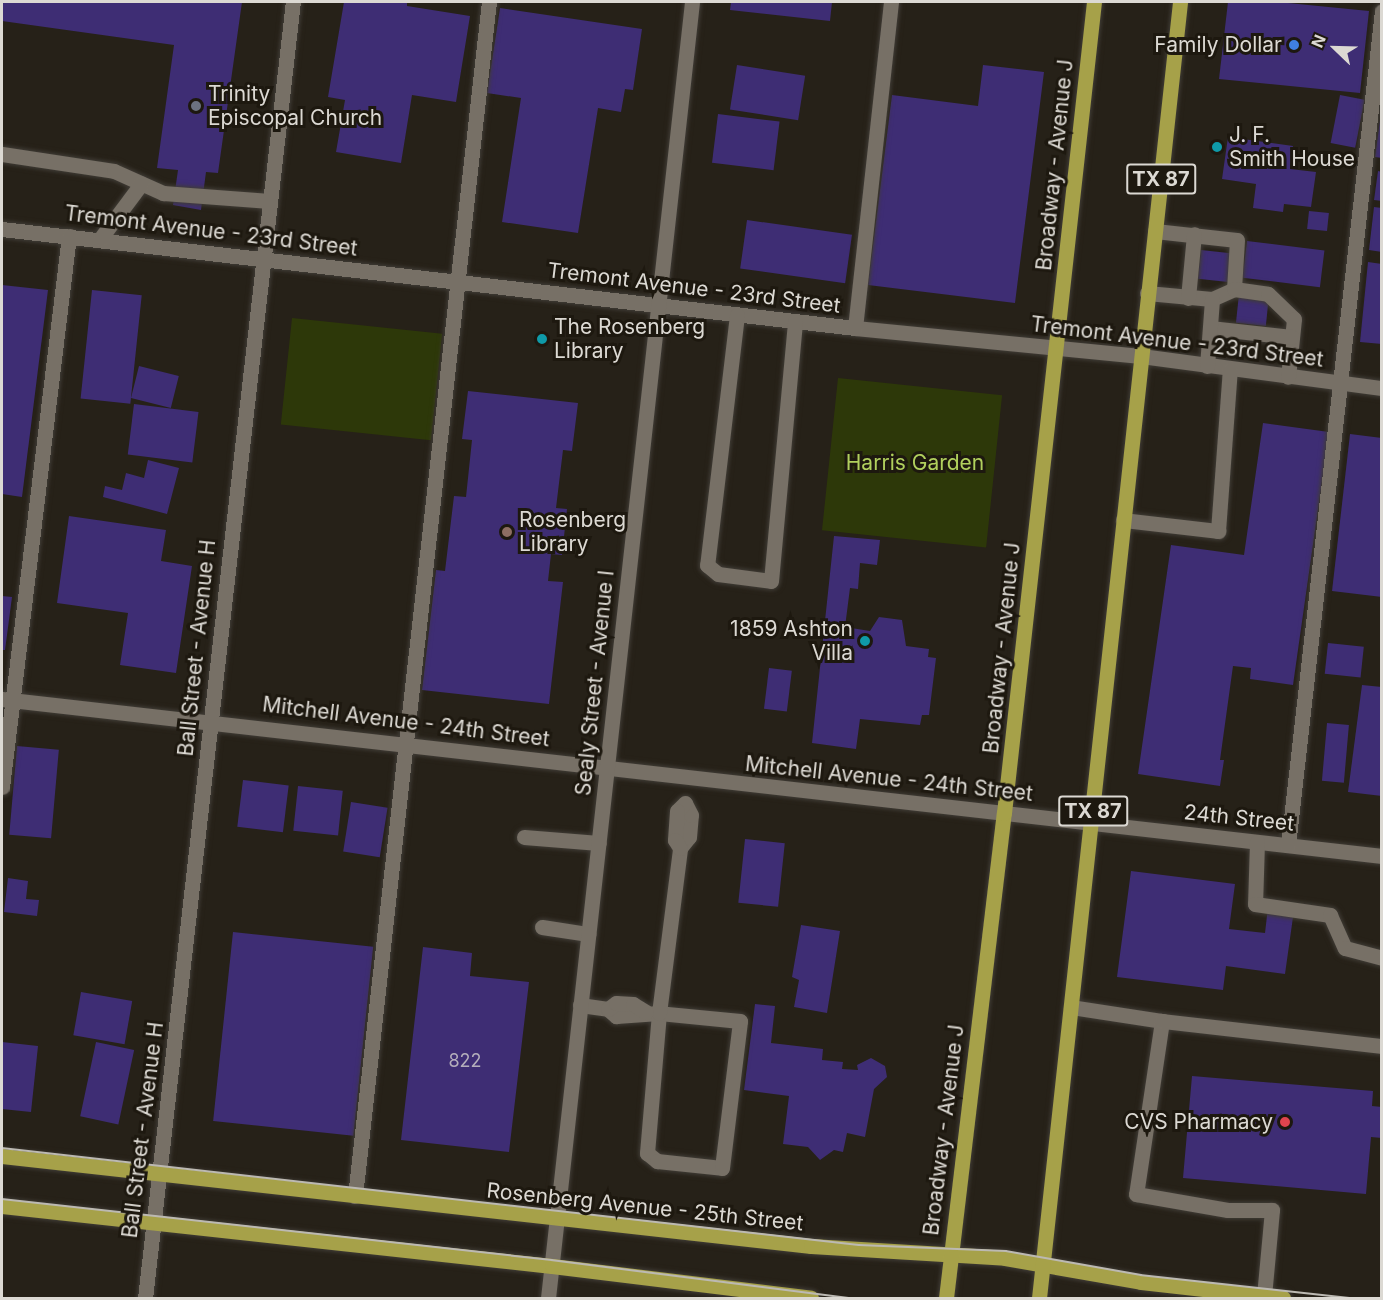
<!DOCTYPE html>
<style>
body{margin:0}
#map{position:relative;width:1383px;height:1300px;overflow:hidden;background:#262118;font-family:Inter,sans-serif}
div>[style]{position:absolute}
.green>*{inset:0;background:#2d3809;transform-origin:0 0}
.building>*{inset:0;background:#3e2d74;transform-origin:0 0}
.roads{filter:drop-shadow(0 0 2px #403c36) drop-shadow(0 0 2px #403c36)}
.minor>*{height:15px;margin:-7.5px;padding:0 7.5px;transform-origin:7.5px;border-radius:7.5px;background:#777066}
.major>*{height:15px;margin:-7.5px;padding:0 7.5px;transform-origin:7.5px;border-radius:7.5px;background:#a6a149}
.tram>*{height:1.5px;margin:-0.75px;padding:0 0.75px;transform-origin:0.75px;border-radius:0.75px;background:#bcb9b2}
.dots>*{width:16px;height:16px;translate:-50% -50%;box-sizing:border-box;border:3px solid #1d180f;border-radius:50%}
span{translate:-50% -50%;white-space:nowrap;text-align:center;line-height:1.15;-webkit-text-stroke:6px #1d180f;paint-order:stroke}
.number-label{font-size:18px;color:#b4aebb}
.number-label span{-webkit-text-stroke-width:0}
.shield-label span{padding:2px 4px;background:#1d180f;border:2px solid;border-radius:4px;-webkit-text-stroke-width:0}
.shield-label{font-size:20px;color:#dcd9d3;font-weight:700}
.poi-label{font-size:21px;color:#dcd9d3}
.right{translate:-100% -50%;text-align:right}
.left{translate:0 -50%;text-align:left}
.street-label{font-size:21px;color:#dcd9d3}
.park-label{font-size:21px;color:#b1d05d}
.frame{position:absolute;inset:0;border:3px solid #dcd9d3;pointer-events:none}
.north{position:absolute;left:1305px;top:18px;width:60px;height:60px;-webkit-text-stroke:4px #1d180f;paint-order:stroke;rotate:293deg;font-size:16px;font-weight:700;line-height:24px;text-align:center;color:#dcd9d3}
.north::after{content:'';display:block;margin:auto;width:21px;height:27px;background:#dcd9d3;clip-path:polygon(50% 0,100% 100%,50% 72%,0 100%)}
</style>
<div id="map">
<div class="green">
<div style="left:292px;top:318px;width:151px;height:107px;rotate:6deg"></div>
<div style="left:838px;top:378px;width:165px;height:153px;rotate:6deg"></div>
</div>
<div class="building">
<div style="clip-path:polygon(2px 2px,242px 2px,218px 173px,206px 172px,201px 210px,173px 205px,178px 170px,157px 168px,174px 45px,2px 21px)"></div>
<div style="clip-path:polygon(344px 2px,407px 2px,407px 6px,470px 16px,456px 102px,412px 95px,401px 163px,336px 152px,345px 100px,328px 97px)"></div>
<div style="clip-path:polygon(731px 2px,832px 2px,830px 21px,730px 10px)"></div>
<div style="clip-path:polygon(1228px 2px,1278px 2px,1369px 11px,1360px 93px,1219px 79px)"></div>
<div style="clip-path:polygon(500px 8px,642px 29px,633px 90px,625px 89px,621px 112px,598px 108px,578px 233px,502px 222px,521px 98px,487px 93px)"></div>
<div style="left:737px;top:65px;width:69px;height:45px;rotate:9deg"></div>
<div style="clip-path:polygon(983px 65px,1044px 72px,1015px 303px,868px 285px,892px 95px,978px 106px)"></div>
<div style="left:1340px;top:95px;width:25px;height:49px;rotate:11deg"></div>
<div style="left:718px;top:114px;width:62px;height:49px;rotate:7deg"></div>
<div style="clip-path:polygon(1380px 120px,1382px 120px,1382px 158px,1375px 157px)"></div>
<div style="clip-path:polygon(1228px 137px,1293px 146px,1290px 169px,1316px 172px,1311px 207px,1284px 204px,1283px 212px,1253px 208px,1256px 184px,1222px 179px)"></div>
<div style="clip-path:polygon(1378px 171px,1382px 172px,1382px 201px,1374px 200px)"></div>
<div style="clip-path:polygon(1374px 207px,1382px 208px,1382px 252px,1369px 250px)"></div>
<div style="left:1309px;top:211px;width:20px;height:18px;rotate:6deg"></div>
<div style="left:747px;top:220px;width:106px;height:49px;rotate:8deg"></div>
<div style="left:1247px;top:241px;width:78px;height:37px;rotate:7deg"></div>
<div style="left:1201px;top:250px;width:30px;height:29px;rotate:6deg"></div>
<div style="clip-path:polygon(1368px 262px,1382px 264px,1382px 344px,1360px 342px)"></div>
<div style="clip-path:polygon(2px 285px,48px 290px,22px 497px,2px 494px)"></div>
<div style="left:92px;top:290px;width:50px;height:109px;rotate:6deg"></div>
<div style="left:1239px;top:294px;width:30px;height:29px;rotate:6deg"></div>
<div style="left:139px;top:366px;width:41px;height:33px;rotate:14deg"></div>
<div style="clip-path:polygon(468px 391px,578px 403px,572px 451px,563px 450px,556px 508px,567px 509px,562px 555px,551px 554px,548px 581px,563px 582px,549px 704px,422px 690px,436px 570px,445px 571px,454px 496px,466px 497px,472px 440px,462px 439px)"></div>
<div style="left:134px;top:404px;width:65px;height:51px;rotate:7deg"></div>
<div style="clip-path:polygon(1263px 423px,1329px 432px,1293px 685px,1250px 679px,1251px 668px,1233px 666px,1220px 760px,1224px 760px,1220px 786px,1138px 774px,1171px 545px,1244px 555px)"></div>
<div style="clip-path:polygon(1350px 434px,1382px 438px,1382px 597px,1332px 591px)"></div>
<div style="clip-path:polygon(148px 460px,179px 468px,167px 514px,103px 497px,105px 486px,122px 490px,126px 473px,144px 478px)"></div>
<div style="clip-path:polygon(69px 516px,166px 530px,161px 561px,192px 566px,176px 673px,120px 665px,128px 613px,57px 603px)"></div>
<div style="clip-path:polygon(834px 536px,880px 540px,877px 565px,860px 563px,858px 589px,850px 588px,845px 627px,870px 631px,879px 617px,902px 620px,906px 646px,929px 649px,928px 657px,936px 658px,929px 715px,922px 715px,920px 725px,860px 719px,856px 749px,812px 743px)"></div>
<div style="clip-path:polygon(2px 596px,12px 597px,5px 650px,2px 650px)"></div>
<div style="left:1328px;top:643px;width:36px;height:31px;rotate:6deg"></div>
<div style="left:769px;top:668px;width:23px;height:41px;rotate:7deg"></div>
<div style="clip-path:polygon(1362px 685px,1382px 687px,1382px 796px,1348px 792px)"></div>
<div style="left:1327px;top:723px;width:22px;height:58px;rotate:5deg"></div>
<div style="left:17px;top:746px;width:42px;height:89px;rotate:5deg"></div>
<div style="left:243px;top:780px;width:46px;height:47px;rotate:7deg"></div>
<div style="left:298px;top:786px;width:45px;height:45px;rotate:6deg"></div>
<div style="left:351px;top:802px;width:37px;height:50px;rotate:9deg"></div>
<div style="left:745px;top:839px;width:40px;height:64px;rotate:6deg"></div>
<div style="clip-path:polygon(1131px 871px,1235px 884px,1229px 929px,1265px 933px,1268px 907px,1294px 910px,1285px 974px,1226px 966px,1223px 990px,1117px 977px)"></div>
<div style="clip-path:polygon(8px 878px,28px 881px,26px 899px,39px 900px,37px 916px,4px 912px)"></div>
<div style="clip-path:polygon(801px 925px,840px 931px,827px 1013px,794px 1007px,799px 980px,792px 977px)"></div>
<div style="left:233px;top:932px;width:141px;height:190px;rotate:6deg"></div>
<div style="clip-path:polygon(423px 947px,472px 953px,470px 976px,529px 982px,509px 1152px,401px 1140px)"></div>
<div style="left:81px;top:992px;width:52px;height:44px;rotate:10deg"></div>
<div style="clip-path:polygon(755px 1004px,775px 1006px,771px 1043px,823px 1049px,822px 1060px,843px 1062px,842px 1069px,858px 1070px,857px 1065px,871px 1058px,885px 1066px,887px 1077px,874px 1089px,865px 1137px,847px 1133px,843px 1152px,834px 1150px,820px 1160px,808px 1147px,783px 1144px,789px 1096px,744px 1090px)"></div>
<div style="clip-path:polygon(2px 1042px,38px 1046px,31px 1112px,2px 1109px)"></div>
<div style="left:96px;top:1042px;width:39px;height:76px;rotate:12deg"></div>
<div style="clip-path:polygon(1192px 1076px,1373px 1091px,1372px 1106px,1382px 1107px,1382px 1138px,1371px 1137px,1366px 1194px,1183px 1178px)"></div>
</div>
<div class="roads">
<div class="minor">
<div style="left:2px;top:154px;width:113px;rotate:8.6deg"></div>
<div style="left:114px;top:171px;width:54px;rotate:24.2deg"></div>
<div style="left:163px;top:193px;width:107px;rotate:4.3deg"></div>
<div style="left:2px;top:229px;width:859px;rotate:6.62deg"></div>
<div style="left:855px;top:328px;width:287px;rotate:5.6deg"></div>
<div style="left:1141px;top:356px;width:243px;rotate:7.6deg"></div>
<div style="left:1155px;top:231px;width:82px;rotate:6.3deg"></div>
<div style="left:1237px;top:240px;width:49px;rotate:93.5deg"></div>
<div style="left:100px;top:239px;width:69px;rotate:-53.3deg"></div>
<div style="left:1147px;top:293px;width:65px;rotate:5.3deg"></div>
<div style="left:1212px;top:299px;width:24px;rotate:-24deg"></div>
<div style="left:1234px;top:289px;width:34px;rotate:8deg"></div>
<div style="left:1268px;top:294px;width:36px;rotate:44deg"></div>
<div style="left:1294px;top:319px;width:58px;rotate:95.9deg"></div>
<div style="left:1188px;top:298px;width:64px;rotate:-84.6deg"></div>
<div style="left:737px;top:315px;width:252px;rotate:96.8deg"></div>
<div style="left:707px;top:565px;width:14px;rotate:39deg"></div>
<div style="left:718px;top:574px;width:53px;rotate:7.5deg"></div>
<div style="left:771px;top:581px;width:261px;rotate:-84.7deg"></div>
<div style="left:855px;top:328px;width:328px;rotate:-83.7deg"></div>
<div style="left:1210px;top:328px;width:82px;rotate:6.3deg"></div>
<div style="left:1207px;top:366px;width:67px;rotate:-85.7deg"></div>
<div style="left:1123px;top:520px;width:96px;rotate:6.6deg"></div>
<div style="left:1218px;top:531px;width:162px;rotate:-85.8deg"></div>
<div style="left:2px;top:699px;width:1389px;rotate:6.49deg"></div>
<div style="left:2px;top:787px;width:555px;rotate:-83.07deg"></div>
<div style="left:524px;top:837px;width:75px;rotate:4.6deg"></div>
<div style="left:1257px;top:842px;width:62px;rotate:91.8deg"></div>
<div style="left:1255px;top:904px;width:76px;rotate:8.3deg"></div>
<div style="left:1330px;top:915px;width:36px;rotate:66deg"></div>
<div style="left:1345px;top:948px;width:38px;rotate:15deg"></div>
<div style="left:1288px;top:845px;width:839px;rotate:-83.57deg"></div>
<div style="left:542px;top:927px;width:47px;rotate:8.7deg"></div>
<div style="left:580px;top:1005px;width:28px;rotate:8deg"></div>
<div style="left:608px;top:1009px;width:11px;rotate:41deg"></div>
<div style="left:616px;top:1016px;width:43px;rotate:-4deg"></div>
<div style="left:659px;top:1013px;width:141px;rotate:94.9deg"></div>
<div style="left:647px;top:1153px;width:13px;rotate:39deg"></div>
<div style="left:657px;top:1161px;width:65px;rotate:6.1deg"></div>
<div style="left:722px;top:1168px;width:148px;rotate:-83deg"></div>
<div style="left:740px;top:1021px;width:81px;rotate:-174.4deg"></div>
<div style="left:659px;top:1013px;width:166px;rotate:-82.7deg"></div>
<div style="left:680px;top:848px;width:14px;rotate:-51deg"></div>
<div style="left:689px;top:837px;width:22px;rotate:-85deg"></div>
<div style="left:691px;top:815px;width:13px;rotate:-117deg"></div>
<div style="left:685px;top:803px;width:11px;rotate:135deg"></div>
<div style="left:677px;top:811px;width:29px;rotate:94deg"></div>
<div style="left:675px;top:840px;width:9px;rotate:58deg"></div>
<div style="left:1071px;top:1007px;width:92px;rotate:8.7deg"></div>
<div style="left:1162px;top:1021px;width:175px;rotate:98.5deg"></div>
<div style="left:1136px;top:1194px;width:93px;rotate:9.9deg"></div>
<div style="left:1228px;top:1210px;width:44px"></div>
<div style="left:1272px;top:1210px;width:87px;rotate:95.3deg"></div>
<div style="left:608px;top:1009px;width:10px;rotate:-37deg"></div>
<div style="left:616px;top:1003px;width:17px;rotate:3deg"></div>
<div style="left:633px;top:1004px;width:15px;rotate:32deg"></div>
<div style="left:1162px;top:1021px;width:221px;rotate:6.5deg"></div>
<div style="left:355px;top:1196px;width:1201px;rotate:-83.6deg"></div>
<div style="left:145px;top:1298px;width:1304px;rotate:-83.49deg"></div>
<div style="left:548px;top:1298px;width:1304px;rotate:-83.66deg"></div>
</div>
<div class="major">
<div style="left:2px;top:1156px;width:814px;rotate:6.35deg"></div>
<div style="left:811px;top:1246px;width:194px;rotate:3.5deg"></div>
<div style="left:1005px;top:1258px;width:138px;rotate:10deg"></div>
<div style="left:1141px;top:1282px;width:143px;rotate:6.4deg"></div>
<div style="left:2px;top:1206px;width:553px;rotate:6.23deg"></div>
<div style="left:552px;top:1266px;width:261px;rotate:7deg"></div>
<div style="left:946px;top:1298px;width:488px;rotate:-83.2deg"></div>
<div style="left:1004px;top:813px;width:816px;rotate:-83.67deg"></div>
<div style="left:1039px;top:1298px;width:1304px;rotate:-83.79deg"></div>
</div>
</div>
<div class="tram">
<div style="left:2px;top:1148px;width:862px;rotate:6.46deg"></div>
<div style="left:859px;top:1245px;width:147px;rotate:2.3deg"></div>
<div style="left:1006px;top:1251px;width:137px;rotate:10.1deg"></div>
<div style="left:1141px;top:1275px;width:211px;rotate:6.3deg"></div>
<div style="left:2px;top:1199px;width:553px;rotate:6.33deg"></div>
<div style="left:552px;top:1260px;width:300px;rotate:7.3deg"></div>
</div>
<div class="dots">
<div style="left:1294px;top:45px;background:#3f7fe0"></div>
<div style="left:196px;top:106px;background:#6b7280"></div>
<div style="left:1217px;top:147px;background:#0f9aa8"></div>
<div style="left:542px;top:339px;background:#0f9aa8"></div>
<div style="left:507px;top:532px;background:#8d6e63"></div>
<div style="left:865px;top:641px;background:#0f9aa8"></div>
<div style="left:1285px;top:1122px;background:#e0444e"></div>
</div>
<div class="number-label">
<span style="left:465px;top:1061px">822</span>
</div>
<div class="shield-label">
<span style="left:1161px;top:179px">TX 87</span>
<span style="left:1093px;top:811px">TX 87</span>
</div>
<div class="poi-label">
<span class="right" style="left:1282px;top:45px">Family Dollar</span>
<span class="left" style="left:208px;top:106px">Trinity<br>Episcopal Church</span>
<span class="left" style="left:1229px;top:147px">J. F.<br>Smith House</span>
<span class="left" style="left:554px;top:339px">The Rosenberg<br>Library</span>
<span class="left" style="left:519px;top:532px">Rosenberg<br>Library</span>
<span class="right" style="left:853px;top:641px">1859 Ashton<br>Villa</span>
<span class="right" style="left:1273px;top:1122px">CVS Pharmacy</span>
</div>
<div class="street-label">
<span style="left:1055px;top:165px;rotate:-84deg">Broadway - Avenue J</span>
<span style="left:211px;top:231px;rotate:7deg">Tremont Avenue - 23rd Street</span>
<span style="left:694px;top:288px;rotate:7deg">Tremont Avenue - 23rd Street</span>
<span style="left:1177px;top:342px;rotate:7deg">Tremont Avenue - 23rd Street</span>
<span style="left:197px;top:648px;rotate:-84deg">Ball Street - Avenue H</span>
<span style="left:1002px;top:648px;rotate:-84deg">Broadway - Avenue J</span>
<span style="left:595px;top:683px;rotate:-84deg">Sealy Street - Avenue I</span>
<span style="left:406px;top:722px;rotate:7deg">Mitchell Avenue - 24th Street</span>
<span style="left:889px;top:779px;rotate:6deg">Mitchell Avenue - 24th Street</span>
<span style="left:1239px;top:818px;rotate:6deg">24th Street</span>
<span style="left:143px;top:1130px;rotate:-83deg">Ball Street - Avenue H</span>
<span style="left:944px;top:1130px;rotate:-83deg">Broadway - Avenue J</span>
<span style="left:645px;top:1207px;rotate:6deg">Rosenberg Avenue - 25th Street</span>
</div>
<div class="park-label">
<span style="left:915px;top:463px">Harris Garden</span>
</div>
<div class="frame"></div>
<div class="north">N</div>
</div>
